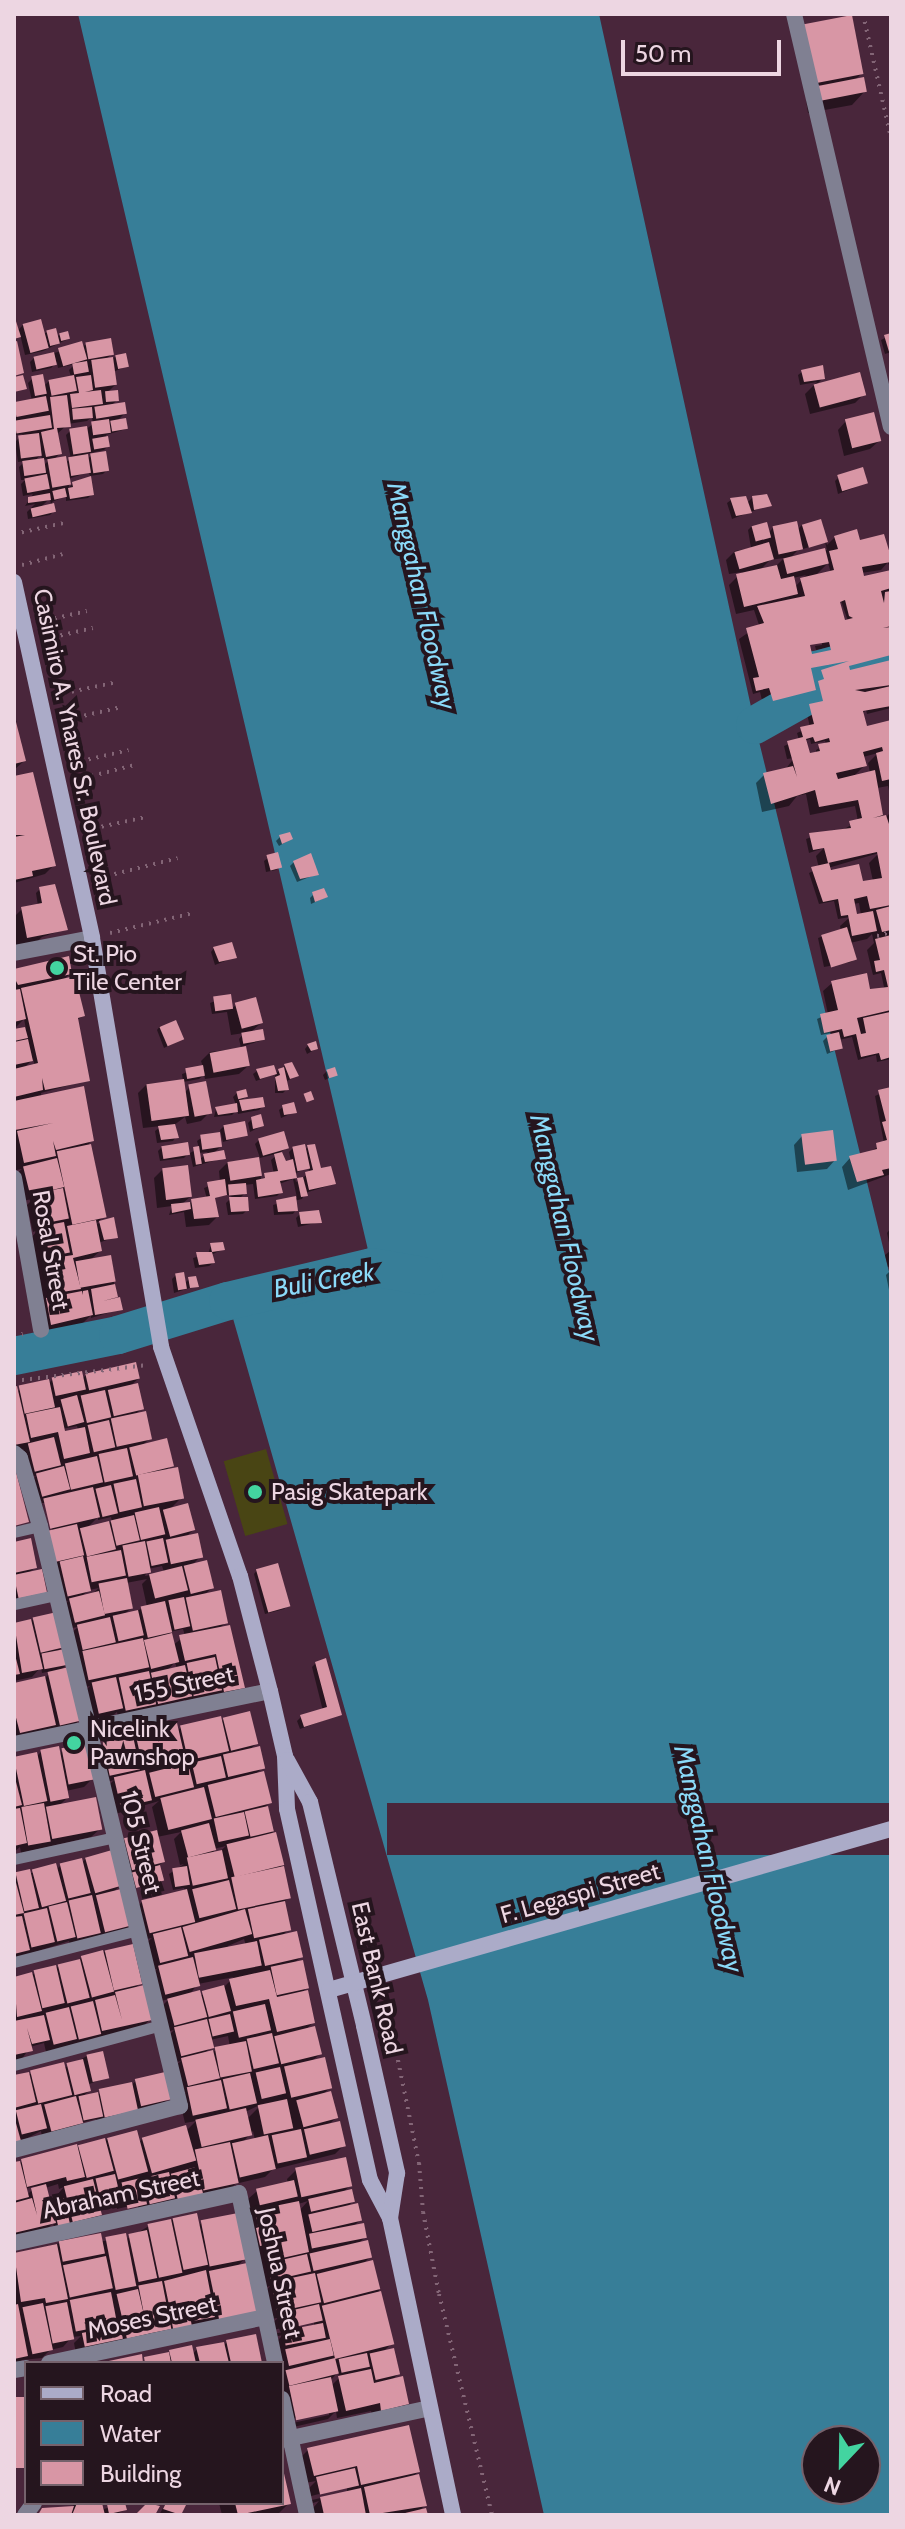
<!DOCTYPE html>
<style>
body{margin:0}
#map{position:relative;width:905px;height:2529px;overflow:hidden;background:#49263b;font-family:Cabin,sans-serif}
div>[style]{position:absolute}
.green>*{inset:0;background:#494514;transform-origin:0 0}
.water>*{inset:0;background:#377e98}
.pier>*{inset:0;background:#49263b;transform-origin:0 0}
.shadow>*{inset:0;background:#0007}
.river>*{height:38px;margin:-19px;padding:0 19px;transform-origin:19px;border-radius:19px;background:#377e98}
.building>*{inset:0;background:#d896a5;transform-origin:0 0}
.path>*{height:4px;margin-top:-2px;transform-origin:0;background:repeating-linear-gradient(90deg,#836576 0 2px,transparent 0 8px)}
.service>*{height:11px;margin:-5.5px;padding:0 5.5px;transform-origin:5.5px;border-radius:5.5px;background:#808092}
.minor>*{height:16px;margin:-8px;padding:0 8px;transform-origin:8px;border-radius:8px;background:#808092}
.tertiary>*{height:16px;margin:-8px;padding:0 8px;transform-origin:8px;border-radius:8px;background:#808092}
.secondary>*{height:16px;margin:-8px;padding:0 8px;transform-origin:8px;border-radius:8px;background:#ababc8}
.dots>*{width:22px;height:22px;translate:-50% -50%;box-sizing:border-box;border:4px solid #25151e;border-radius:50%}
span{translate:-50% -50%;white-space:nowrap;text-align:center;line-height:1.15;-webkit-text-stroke:8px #25151e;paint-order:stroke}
.street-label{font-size:24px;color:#edd6e2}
.poi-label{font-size:24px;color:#edd6e2}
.left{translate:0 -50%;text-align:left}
.water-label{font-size:26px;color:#8bdaf9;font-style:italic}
.frame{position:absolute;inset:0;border:16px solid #edd6e2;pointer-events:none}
.legend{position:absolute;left:24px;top:2361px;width:260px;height:144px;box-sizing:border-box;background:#25151e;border:2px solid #75626c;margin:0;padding:10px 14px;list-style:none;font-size:24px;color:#edd6e2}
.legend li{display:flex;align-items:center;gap:16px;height:40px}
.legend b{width:40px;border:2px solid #75626c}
.north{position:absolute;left:801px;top:2425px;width:80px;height:80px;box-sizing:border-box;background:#25151e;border:2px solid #75626c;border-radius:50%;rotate:202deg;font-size:22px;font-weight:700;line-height:32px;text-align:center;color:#edd6e2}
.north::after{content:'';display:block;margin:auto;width:28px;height:36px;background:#43d4a0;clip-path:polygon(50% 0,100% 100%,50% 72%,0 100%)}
.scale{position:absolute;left:621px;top:40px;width:160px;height:36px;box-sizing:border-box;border:4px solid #edd6e2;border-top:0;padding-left:10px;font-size:24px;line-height:28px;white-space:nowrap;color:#edd6e2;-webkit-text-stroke:6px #25151e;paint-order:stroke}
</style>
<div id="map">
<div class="green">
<div style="left:266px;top:1449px;width:78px;height:44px;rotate:74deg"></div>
</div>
<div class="water">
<div style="clip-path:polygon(evenodd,78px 14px,599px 14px,755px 725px,891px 1280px,891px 2515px,544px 2515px,428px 2000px,228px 1301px,372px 1267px,78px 14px,817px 2441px,865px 2441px,865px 2489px,817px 2489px,817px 2441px)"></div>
</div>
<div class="pier">
<div style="left:891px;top:1803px;width:52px;height:504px;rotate:90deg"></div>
</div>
<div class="shadow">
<div style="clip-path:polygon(850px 17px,862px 73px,855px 80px,865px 91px,852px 105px,808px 113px,806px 100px,821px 85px,813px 86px)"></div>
<div style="clip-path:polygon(14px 317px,17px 331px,23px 325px,45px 333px,54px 331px,56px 336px,67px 334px,68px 339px,43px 351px,25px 355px,20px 334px,14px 341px)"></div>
<div style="clip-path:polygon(891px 335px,891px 352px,885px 354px,881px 340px)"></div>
<div style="clip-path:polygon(evenodd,86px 345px,112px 354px,105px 360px,116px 357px,127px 366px,113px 372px,115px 385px,107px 393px,117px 400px,111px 406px,124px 414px,117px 421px,126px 429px,106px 435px,108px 446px,104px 450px,86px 454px,87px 459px,91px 456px,107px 470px,103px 474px,90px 476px,89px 472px,68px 479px,69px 487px,73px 484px,92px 494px,88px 498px,66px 501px,66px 496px,52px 502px,54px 511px,50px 515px,28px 519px,27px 512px,35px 504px,25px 506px,33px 494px,23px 496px,21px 484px,25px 480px,21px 480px,19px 467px,25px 461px,18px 462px,15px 442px,23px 434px,14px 435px,14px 405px,32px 401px,28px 383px,32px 379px,44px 386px,49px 381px,71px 377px,69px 370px,75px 364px,58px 368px,57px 362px,51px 368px,32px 372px,30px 362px,34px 358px,86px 345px,92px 417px,93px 424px,85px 430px,70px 431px,66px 435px,71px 459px,65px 463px,53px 461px,60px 453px,56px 435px,68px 424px,87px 421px,92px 417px,86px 345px,41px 454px,42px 460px,50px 459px,43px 466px,34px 462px,41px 454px,86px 345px,50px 498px,51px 506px,41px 507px,50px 498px)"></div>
<div style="clip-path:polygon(802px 372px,823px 378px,817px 384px,864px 394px,855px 403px,810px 414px,805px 394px,817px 382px,800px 385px,798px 375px)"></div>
<div style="clip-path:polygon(846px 421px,879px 441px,870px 449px,844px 456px,838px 430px)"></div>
<div style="clip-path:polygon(839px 477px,866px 483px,838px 494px,835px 481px)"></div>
<div style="clip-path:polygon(753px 497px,769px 505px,732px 519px,727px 503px,731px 500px,747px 503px)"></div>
<div style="clip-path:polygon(evenodd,820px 522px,827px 545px,835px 537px,859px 543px,891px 560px,891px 590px,888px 594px,891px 593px,891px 708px,867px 714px,866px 710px,862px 714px,865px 728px,891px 722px,891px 800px,888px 786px,877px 788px,877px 797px,884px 819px,891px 812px,891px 1059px,877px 1062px,876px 1055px,858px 1060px,852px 1037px,839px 1040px,841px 1048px,827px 1054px,823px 1041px,831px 1033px,821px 1035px,817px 1019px,828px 1014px,823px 991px,832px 983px,869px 993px,884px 987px,881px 973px,873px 975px,871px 967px,867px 950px,874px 943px,872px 934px,867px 939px,850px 943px,855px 958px,851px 962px,824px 967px,818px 938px,841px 930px,840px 926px,850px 917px,838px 919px,834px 901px,819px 904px,809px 873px,819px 868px,816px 856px,824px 848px,809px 853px,806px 839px,833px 830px,834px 835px,858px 821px,855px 806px,810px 815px,806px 794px,797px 796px,789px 806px,762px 812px,756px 783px,764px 775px,785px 770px,794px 758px,787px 759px,784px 746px,799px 740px,797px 733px,810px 727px,806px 710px,814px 705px,811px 693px,764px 709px,760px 692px,753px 694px,739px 639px,759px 625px,754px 610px,736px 614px,729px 585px,742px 572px,729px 574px,726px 560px,735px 551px,751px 548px,748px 530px,752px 526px,768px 533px,773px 528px,797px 530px,802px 525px,820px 522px,825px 542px,827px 550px,792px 556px,802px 546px,803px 549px,825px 542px,820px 522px,784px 558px,774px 568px,759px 571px,770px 560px,784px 558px,820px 522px,888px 562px,891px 572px,863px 578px,861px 573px,881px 570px,888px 562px,820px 522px,828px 563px,831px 573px,814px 577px,828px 563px,820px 522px,806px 575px,795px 587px,793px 578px,806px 575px,820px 522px,841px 601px,848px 621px,843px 623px,838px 602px,841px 601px,820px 522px,822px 641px,822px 645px,815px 646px,816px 650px,826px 648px,827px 653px,811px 659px,772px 651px,822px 641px,820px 522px,825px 668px,812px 682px,810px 672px,825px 668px,820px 522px,810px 739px,811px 744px,825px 741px,826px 744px,816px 750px,816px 753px,803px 757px,804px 741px,810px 739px,820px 522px,878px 753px,868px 763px,870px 773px,853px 777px,865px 765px,863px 757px,878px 753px,820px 522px,879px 853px,869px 863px,873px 881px,861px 884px,828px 868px,879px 853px,820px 522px,859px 903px,861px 915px,850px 917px,853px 904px,859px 903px)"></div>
<div style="clip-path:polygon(14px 710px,24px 761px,14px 770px)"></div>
<div style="clip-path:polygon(14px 778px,54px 865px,45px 874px,14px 883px)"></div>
<div style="clip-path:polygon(280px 837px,291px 839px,279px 846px,276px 841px)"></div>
<div style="clip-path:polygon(268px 858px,279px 867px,276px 870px,266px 872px,264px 861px)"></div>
<div style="clip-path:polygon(294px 862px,317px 874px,297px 882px,290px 866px)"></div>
<div style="clip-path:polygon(40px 889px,60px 901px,66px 929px,42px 937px,32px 946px,14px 950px,14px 917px,22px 909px,38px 906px,36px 893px)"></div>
<div style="clip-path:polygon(314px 894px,326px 897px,311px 904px,310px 898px)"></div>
<div style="clip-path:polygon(214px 948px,235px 957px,215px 965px,211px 952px)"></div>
<div style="clip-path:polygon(evenodd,14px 972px,70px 974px,63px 980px,83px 1016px,77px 1020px,88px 1080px,41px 1093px,42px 1100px,92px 1140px,89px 1143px,104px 1216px,96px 1224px,112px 1219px,116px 1237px,98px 1243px,100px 1251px,89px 1261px,110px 1257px,116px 1296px,110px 1301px,121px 1309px,91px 1318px,91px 1315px,78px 1328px,38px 1337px,27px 1242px,38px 1230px,33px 1232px,27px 1205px,33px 1199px,21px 1201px,15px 1175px,22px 1169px,16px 1170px,14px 1163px,14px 1031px,26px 1029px,24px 1019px,14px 1029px,14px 972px,33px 1059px,35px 1066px,23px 1069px,33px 1059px)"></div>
<div style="clip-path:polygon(229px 996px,231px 1009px,236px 1005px,261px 1023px,250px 1033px,263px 1040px,244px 1046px,248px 1066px,239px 1074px,205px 1079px,204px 1075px,199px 1079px,183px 1082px,184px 1093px,190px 1087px,209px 1113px,201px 1121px,187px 1124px,185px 1117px,174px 1125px,176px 1137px,173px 1141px,157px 1143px,155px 1131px,161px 1126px,143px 1128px,138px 1093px,147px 1084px,183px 1081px,182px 1074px,203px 1067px,201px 1061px,210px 1052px,241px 1048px,239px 1039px,244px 1033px,231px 1035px,227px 1012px,212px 1014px,210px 1003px)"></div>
<div style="clip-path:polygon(160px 1026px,182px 1039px,164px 1048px,157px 1030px)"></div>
<div style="clip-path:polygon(308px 1045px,316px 1049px,307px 1054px,305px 1049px)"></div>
<div style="clip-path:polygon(285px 1066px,296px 1076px,285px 1082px,287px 1089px,283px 1093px,275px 1093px,275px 1074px)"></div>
<div style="clip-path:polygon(257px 1071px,275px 1074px,256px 1081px,253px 1074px)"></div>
<div style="clip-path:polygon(327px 1071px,335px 1075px,325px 1080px,323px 1075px)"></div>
<div style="clip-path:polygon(891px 1089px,891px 1174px,848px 1190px,842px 1167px,850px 1158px,868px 1153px,884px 1143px,875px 1096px)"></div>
<div style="clip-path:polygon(237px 1093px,246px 1096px,240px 1102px,263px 1106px,259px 1110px,238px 1114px,237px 1110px,232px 1115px,214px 1117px,216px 1109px,236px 1105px,233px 1097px)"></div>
<div style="clip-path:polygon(283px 1107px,295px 1112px,281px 1118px,279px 1110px)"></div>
<div style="clip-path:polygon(252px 1119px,262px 1126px,250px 1132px,248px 1123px)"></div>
<div style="clip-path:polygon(224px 1126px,246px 1135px,223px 1142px,220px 1130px)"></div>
<div style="clip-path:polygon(802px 1136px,835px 1160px,827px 1169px,797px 1172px,794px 1145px)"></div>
<div style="clip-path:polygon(evenodd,201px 1138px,220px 1147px,212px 1155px,223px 1158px,193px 1167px,190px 1153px,199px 1148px,197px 1141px,201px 1138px,208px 1152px,199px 1160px,198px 1153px,208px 1152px)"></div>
<div style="clip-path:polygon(evenodd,259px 1140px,287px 1148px,279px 1153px,285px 1163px,291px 1161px,289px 1152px,293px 1148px,305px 1150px,308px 1147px,319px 1171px,334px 1184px,305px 1193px,302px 1199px,294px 1201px,296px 1210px,293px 1214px,274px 1215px,273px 1205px,297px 1198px,293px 1179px,279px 1184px,281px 1192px,277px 1196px,255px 1199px,253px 1184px,244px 1185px,245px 1193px,239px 1199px,247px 1210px,243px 1214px,228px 1215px,226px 1203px,232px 1197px,226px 1194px,213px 1199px,217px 1217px,209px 1225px,186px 1227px,184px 1212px,169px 1215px,172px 1206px,157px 1208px,154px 1178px,163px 1169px,190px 1197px,181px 1205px,207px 1199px,204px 1188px,220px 1182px,219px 1171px,228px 1162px,257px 1159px,261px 1179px,274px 1174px,271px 1160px,279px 1153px,260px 1158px,255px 1144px,259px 1140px,308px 1167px,310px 1173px,296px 1182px,294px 1174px,308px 1167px)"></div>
<div style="clip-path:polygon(162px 1147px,188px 1154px,184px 1158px,160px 1161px,158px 1151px)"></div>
<div style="clip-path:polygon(300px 1214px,319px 1222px,298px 1227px,296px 1218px)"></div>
<div style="clip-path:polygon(890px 1229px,891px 1247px,890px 1247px,887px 1233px)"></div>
<div style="clip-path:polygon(211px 1245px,223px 1249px,211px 1255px,213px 1263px,209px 1266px,195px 1268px,193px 1258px,208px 1254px)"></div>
<div style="clip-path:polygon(890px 1251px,891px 1266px,888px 1267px,885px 1255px)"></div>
<div style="clip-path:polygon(891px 1270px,891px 1300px,886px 1275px)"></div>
<div style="clip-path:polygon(176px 1275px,184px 1284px,189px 1279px,196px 1286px,174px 1293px,172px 1279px)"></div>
<div style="clip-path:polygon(evenodd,86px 1375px,138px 1379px,129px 1387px,142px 1408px,134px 1416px,150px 1438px,143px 1445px,171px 1465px,164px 1472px,182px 1497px,171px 1508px,193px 1530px,185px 1538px,201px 1556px,192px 1565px,212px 1588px,204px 1595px,226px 1622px,219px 1629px,243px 1687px,234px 1696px,186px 1704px,185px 1700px,118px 1718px,117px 1712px,112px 1716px,90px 1721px,84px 1692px,90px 1686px,80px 1688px,70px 1634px,78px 1627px,66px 1629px,62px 1608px,68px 1601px,59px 1603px,35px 1508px,42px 1501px,33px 1503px,29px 1483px,36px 1476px,25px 1478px,20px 1453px,24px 1449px,14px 1451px,14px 1389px,17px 1391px,48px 1384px,53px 1379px,82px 1379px,86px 1375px,77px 1426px,78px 1430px,63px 1434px,62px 1429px,77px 1426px,86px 1375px,42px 1503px,46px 1503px,54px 1538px,50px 1538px,42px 1503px,86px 1375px,98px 1517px,98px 1520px,111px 1517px,112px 1522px,87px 1528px,98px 1517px,86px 1375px,162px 1566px,164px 1572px,145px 1576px,148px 1569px,162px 1566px,86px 1375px,147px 1579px,142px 1584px,147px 1607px,124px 1615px,131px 1608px,126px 1583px,147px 1579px,86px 1375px,99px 1588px,92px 1594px,82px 1596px,89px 1590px,99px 1588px,86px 1375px,183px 1629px,185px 1636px,173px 1645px,170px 1632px,183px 1629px,86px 1375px,175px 1662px,177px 1669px,166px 1672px,175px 1662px)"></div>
<div style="clip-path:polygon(14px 1544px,35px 1567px,27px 1575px,41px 1572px,14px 1605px)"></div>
<div style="clip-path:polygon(257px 1570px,288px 1605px,284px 1609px,265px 1614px,254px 1574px)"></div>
<div style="clip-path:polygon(55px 1614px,63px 1646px,56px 1653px,66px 1665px,59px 1672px,79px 1720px,71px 1729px,52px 1733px,51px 1728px,46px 1733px,14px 1740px,14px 1685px,45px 1678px,52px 1671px,42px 1673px,41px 1667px,32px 1677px,14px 1681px,14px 1625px)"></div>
<div style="clip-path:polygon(316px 1663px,339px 1715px,300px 1729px,297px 1721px,301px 1717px,323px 1711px,312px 1667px)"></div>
<div style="clip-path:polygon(evenodd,224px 1719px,256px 1744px,248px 1751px,263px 1767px,255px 1775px,270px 1802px,266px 1806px,289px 1897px,283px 1903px,289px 1929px,281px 1937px,301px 1957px,293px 1964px,307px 1988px,300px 1994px,313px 2022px,306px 2030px,320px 2054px,311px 2062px,330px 2087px,323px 2095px,336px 2118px,328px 2125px,344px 2145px,335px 2154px,272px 2170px,265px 2177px,235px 2184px,229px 2191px,138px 2208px,138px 2204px,117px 2209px,116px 2201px,99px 2209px,100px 2214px,91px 2223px,55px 2230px,53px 2223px,45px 2231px,14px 2238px,14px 2164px,108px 2139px,138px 2144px,143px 2138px,186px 2131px,196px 2121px,185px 2123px,179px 2098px,186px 2092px,179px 2093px,173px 2068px,181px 2061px,173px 2063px,167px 2037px,174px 2030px,165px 2032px,159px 2009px,169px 1999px,157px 2002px,150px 1976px,157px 1969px,151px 1970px,145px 1944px,152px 1938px,141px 1940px,134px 1910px,142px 1902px,185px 1892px,184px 1888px,173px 1890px,169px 1874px,184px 1864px,180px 1865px,174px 1839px,181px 1832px,157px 1837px,163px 1862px,158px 1866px,161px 1879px,132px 1889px,116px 1848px,125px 1839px,158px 1832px,152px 1807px,159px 1801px,112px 1815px,106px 1788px,114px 1780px,103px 1783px,95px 1753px,104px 1744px,136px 1735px,176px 1732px,181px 1727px,220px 1723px,224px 1719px,226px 1846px,218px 1853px,215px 1854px,213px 1849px,226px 1846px,224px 1719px,244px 1939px,246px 1946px,229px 1949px,228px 1946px,244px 1939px,224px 1719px,234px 1977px,224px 1987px,199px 1996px,189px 1995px,198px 1984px,234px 1977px,224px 1719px,228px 2036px,230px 2047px,204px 2054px,211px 2047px,210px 2040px,228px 2036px,224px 1719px,262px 2104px,247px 2119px,245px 2112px,262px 2104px,224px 1719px,253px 2131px,255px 2140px,242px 2143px,253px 2131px,224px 1719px,58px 2184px,59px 2189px,64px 2187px,56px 2196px,57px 2201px,49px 2205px,45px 2188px,58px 2184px,224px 1719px,36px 2186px,26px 2196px,25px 2189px,36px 2186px)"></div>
<div style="clip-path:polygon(63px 1750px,93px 1778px,84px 1787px,66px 1791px,67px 1798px,59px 1806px,100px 1829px,91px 1837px,21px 1853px,20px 1847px,14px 1852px,14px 1760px,36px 1757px,41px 1752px,59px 1755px)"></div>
<div style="clip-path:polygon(86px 1858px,119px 1886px,112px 1894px,131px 1924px,123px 1933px,70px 1946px,69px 1941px,14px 1959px,14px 1875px,56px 1870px,61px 1865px,82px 1863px)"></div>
<div style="clip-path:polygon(131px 1946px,140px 1983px,133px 1991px,150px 2019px,142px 2028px,46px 2052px,44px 2043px,30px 2047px,22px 2059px,14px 2061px,14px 1979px,77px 1962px,82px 1957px)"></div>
<div style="clip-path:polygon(87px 2056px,107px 2077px,87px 2085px,89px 2091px,81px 2098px,130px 2086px,136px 2081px,169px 2098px,160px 2107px,98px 2126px,96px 2119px,80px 2123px,72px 2131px,42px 2138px,41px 2131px,14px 2145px,14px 2077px,64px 2068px)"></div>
<div style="clip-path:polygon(evenodd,296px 2170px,350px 2185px,343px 2193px,352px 2202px,346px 2208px,360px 2220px,353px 2227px,365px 2237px,358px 2244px,370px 2257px,362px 2265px,372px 2263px,392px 2343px,383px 2352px,398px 2374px,391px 2381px,407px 2404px,398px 2412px,373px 2418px,371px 2411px,337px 2418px,336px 2411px,328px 2419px,289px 2428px,288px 2424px,329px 2415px,329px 2411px,287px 2420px,282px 2400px,282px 2363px,276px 2342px,283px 2335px,274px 2337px,274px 2334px,314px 2325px,314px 2321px,273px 2330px,271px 2324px,278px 2318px,270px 2319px,264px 2293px,270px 2286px,263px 2288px,247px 2221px,252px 2216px,248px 2199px,257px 2191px,288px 2184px,287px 2179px,296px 2170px,308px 2201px,299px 2211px,298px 2204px,308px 2201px,296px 2170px,338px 2372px,339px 2378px,331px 2386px,330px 2381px,338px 2372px)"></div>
<div style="clip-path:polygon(173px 2220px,198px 2227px,202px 2222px,245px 2258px,236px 2268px,255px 2312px,210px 2327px,209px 2321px,204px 2325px,76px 2354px,74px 2343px,81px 2336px,72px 2337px,63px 2347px,50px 2350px,42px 2358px,22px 2360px,14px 2368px,14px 2255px,60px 2243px,125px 2240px,149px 2226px)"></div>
<div style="clip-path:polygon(227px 2342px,260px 2363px,108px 2363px,141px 2363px,190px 2348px,192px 2355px,197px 2349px,223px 2346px)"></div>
<div style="clip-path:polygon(308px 2450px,418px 2472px,411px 2478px,425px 2505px,418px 2512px,425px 2515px,314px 2515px,313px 2508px,319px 2501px,313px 2503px,312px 2500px,347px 2492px,347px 2487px,311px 2496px,309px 2488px,316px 2481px,305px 2483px,300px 2458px)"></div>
<div style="clip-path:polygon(282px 2473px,289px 2503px,277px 2515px,222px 2515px,219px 2503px,282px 2503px)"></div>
<div style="clip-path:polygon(76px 2503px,100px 2503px,104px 2509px,123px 2503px,125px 2510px,114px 2515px,39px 2515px,70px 2509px)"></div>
<div style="clip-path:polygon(166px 2503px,182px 2503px,184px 2504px,178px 2515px,159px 2515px)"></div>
</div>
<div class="river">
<div style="left:755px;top:725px;width:71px;rotate:-29.4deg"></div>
<div style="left:817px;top:690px;width:20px;rotate:-93deg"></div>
<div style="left:816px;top:670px;width:34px;rotate:-15deg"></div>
<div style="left:849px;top:661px;width:8px;rotate:76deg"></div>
<div style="left:851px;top:669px;width:41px;rotate:-15.4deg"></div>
<div style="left:14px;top:1356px;width:106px;rotate:-11.4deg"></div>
<div style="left:118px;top:1335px;width:115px;rotate:-17.2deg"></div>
<div style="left:228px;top:1301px;width:148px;rotate:-13.3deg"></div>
<div style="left:372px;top:1267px;width:52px;rotate:10deg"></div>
</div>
<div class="building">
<div style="left:852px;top:15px;width:60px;height:49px;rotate:79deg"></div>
<div style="left:864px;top:77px;width:15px;height:47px;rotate:79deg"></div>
<div style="clip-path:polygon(14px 315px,21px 337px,14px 339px)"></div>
<div style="left:41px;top:319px;width:30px;height:19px;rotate:75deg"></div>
<div style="left:56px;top:328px;width:16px;height:10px;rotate:76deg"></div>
<div style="left:68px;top:331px;width:8px;height:9px;rotate:76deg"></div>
<div style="clip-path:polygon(891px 333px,891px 355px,890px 355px,884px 335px)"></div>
<div style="left:111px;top:338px;width:17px;height:26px;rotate:80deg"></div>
<div style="clip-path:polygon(17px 341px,24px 373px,14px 376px,14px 342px)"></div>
<div style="left:82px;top:341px;width:19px;height:25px;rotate:74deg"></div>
<div style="left:54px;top:352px;width:13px;height:21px;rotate:77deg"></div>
<div style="left:126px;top:353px;width:14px;height:11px;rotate:78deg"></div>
<div style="left:113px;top:357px;width:28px;height:22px;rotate:82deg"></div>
<div style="left:87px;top:361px;width:11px;height:15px;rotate:80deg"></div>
<div style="clip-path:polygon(823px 365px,825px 379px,804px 382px,801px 370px)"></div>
<div style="left:860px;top:372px;width:24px;height:48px;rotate:75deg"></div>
<div style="left:43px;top:374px;width:20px;height:12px;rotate:79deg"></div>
<div style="clip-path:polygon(23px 375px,27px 389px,14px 392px,14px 377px)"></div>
<div style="left:74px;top:375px;width:16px;height:26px;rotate:79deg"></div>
<div style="clip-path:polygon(91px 375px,93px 390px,85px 392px,101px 390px,103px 404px,72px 408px,70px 394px,79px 393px,76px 377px)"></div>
<div style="left:118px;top:390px;width:11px;height:13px;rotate:85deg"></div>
<div style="clip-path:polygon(67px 395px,71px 427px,57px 428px,62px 454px,46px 457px,41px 432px,54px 429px,50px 397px)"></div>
<div style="left:46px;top:396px;width:15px;height:33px;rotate:79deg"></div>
<div style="left:125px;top:402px;width:12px;height:31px;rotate:81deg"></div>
<div style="left:92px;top:407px;width:11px;height:20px;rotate:85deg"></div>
<div style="left:874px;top:412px;width:30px;height:30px;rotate:76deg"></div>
<div style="left:50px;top:415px;width:13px;height:36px;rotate:81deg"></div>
<div style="left:126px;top:418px;width:11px;height:16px;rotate:80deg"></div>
<div style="left:109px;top:419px;width:14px;height:18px;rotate:82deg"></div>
<div style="left:87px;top:426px;width:26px;height:18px;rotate:81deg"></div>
<div style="left:39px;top:433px;width:23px;height:21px;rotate:83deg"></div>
<div style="left:108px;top:436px;width:11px;height:16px;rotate:80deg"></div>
<div style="left:106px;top:451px;width:20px;height:16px;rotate:81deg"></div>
<div style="left:88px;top:454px;width:19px;height:20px;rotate:81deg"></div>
<div style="left:66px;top:456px;width:29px;height:19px;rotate:80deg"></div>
<div style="left:44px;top:458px;width:15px;height:22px;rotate:82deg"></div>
<div style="left:863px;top:467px;width:17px;height:27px;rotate:73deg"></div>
<div style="left:47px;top:474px;width:15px;height:23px;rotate:79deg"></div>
<div style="clip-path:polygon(91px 476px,94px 495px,70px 499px,68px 488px,73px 487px,72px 482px)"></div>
<div style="left:65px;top:488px;width:9px;height:13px;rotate:77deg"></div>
<div style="clip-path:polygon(50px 493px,51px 500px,28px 503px,28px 497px)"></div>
<div style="clip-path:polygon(767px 494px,772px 506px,754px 510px,752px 496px)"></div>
<div style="clip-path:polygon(746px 496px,752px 513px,736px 516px,730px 498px)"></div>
<div style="left:54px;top:503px;width:9px;height:24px;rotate:77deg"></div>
<div style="left:821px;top:519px;width:24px;height:20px;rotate:73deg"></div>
<div style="left:797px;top:521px;width:29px;height:25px;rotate:78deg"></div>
<div style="left:767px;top:522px;width:16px;height:16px;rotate:75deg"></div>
<div style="clip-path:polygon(evenodd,857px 529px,860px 540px,884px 534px,891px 557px,891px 562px,862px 567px,864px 576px,891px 570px,891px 588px,881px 591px,884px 603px,885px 592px,891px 591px,891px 626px,883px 628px,891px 627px,891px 655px,849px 666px,850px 670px,891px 660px,891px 685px,855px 690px,865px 692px,891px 686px,891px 706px,863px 711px,867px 726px,891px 720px,891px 779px,882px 781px,876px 753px,883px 751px,882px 747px,863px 752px,867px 766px,836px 773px,838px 779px,875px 770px,883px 815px,873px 818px,886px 815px,891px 830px,891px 905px,870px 909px,867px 896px,854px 899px,857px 914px,873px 911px,877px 931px,852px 936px,848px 915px,841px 916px,838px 899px,823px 902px,811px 867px,829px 863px,831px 870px,859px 864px,863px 881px,882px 878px,877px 852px,828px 863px,824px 848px,813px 850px,809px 833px,851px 828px,849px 821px,862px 818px,858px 800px,819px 807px,815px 790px,771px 804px,763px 773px,793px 766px,797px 777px,787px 741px,803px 737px,800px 727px,814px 724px,809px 704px,823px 701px,818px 681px,824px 679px,821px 670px,849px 661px,811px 668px,816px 690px,773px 701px,769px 688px,756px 691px,753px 678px,759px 677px,746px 628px,764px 623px,757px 606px,805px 596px,800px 578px,834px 570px,829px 551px,838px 549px,834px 536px,857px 529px,845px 600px,849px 616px,853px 618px,845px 620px,840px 602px,845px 600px,857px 529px,829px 642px,831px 650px,812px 654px,810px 645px,829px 642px,857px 529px,813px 737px,815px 742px,829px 738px,830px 742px,818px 744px,820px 751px,810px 753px,806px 739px,813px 737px)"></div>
<div style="left:769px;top:542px;width:18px;height:36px;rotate:74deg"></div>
<div style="left:825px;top:548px;width:16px;height:43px;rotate:76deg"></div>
<div style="clip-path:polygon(777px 565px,781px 579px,794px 576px,798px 594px,744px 607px,736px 574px)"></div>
<div style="clip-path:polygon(14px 714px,26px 761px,14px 764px)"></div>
<div style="clip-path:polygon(33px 772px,56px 866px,32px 871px,33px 876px,14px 880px,14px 837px,25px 835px,14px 835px,14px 776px)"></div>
<div style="clip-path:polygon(290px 832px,293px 839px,282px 844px,279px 835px)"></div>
<div style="left:278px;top:852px;width:16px;height:12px;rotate:75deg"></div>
<div style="clip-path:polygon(311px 853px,319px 875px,300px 879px,293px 861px)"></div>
<div style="clip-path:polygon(55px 884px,68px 930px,27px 938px,21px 907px,42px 903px,39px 887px)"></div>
<div style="clip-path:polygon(324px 888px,328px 897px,315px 902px,312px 892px)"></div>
<div style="clip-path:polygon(891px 906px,891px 930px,882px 932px,876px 910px)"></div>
<div style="left:847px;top:927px;width:34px;height:27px;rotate:73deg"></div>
<div style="clip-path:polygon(891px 935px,891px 1010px,857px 1018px,861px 1034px,866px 1033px,863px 1018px,890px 1012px,891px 1057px,881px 1060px,879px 1053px,861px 1057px,856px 1034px,844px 1037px,842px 1029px,824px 1033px,820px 1014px,838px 1010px,831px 981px,867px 973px,870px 989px,888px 987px,884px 970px,876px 972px,874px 961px,880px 960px,875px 939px)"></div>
<div style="clip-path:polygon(232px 942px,237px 958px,219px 962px,213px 947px)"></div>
<div style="clip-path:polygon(69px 956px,72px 974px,18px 985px,14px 977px,14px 969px)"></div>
<div style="clip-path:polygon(75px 976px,85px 1016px,78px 1018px,90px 1081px,45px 1090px,42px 1078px,43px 1090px,14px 1097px,14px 1069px,38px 1063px,21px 988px)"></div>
<div style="clip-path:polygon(20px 989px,26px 1019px,14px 1022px,14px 990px)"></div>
<div style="left:231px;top:994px;width:15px;height:18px;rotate:82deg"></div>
<div style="left:256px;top:997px;width:27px;height:22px;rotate:75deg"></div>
<div style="left:176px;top:1020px;width:21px;height:18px;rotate:67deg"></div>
<div style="clip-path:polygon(25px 1027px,28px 1038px,14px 1041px,14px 1029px)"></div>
<div style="left:263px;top:1029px;width:11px;height:22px;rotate:80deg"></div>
<div style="left:839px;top:1032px;width:17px;height:13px;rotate:77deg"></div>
<div style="clip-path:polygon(28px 1039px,33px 1061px,14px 1065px,14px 1042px)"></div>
<div style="clip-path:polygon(316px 1041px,318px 1049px,311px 1051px,307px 1044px)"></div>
<div style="left:246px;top:1046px;width:20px;height:37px;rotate:79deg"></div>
<div style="clip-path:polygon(292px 1062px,299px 1076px,290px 1079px,284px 1064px)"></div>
<div style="left:203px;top:1065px;width:11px;height:18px;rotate:80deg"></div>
<div style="clip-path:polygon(274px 1065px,277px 1074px,260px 1079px,256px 1069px)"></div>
<div style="clip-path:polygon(284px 1067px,289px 1090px,278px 1091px,275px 1077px,280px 1075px,278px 1069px)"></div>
<div style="left:335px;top:1067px;width:9px;height:9px;rotate:72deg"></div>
<div style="left:184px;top:1079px;width:37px;height:38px;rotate:82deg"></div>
<div style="left:206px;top:1081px;width:33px;height:18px;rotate:79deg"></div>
<div style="clip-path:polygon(84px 1086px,94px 1141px,56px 1150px,53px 1141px,56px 1156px,24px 1163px,17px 1131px,53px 1123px,15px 1130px,14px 1101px)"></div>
<div style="clip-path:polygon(891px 1087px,891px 1168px,882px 1170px,884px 1175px,857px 1182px,849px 1156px,877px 1149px,876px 1143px,887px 1140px,882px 1122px,886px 1121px,878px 1090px)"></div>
<div style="left:246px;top:1089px;width:8px;height:10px;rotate:76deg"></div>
<div style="left:311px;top:1091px;width:9px;height:8px;rotate:69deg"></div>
<div style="clip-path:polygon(263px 1097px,265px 1107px,242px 1111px,239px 1100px)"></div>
<div style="clip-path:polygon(294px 1102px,297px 1113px,284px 1115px,282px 1105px)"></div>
<div style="clip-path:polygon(237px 1103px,238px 1112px,218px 1115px,215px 1107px)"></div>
<div style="clip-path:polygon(261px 1114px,264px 1126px,253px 1129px,251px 1117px)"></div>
<div style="left:245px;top:1121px;width:15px;height:22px;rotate:79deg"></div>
<div style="clip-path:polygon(175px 1124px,179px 1138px,161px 1140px,158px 1126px)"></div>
<div style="left:833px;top:1130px;width:31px;height:32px;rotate:83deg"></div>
<div style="left:284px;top:1131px;width:18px;height:27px;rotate:74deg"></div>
<div style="left:220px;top:1132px;width:15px;height:20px;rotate:82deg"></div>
<div style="left:188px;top:1142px;width:13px;height:27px;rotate:81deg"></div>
<div style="left:91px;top:1144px;width:75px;height:35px;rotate:78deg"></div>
<div style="left:305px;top:1144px;width:25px;height:13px;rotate:78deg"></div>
<div style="clip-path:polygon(315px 1144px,321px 1168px,331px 1166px,336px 1184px,309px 1190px,305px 1172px,313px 1170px,307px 1145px)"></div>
<div style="left:199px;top:1146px;width:18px;height:6px;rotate:81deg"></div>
<div style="clip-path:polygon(224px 1150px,226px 1159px,205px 1162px,203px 1154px)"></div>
<div style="clip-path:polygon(282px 1152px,286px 1161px,293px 1159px,297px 1178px,280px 1181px,283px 1193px,258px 1197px,256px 1180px,265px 1178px,264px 1173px,278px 1171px,274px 1154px)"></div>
<div style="left:259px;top:1157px;width:19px;height:32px;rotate:81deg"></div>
<div style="left:57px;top:1158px;width:30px;height:35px;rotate:76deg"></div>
<div style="left:188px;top:1165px;width:32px;height:26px;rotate:83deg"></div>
<div style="clip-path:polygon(303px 1177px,308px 1196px,301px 1197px,297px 1178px)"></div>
<div style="clip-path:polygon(225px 1179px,227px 1195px,215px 1198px,219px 1217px,194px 1219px,191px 1199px,210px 1196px,207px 1182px)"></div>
<div style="left:246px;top:1183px;width:11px;height:18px;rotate:85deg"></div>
<div style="left:63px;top:1188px;width:31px;height:30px;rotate:79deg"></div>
<div style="clip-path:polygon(296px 1196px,298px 1211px,278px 1212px,276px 1200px)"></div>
<div style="clip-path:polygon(229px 1197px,248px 1197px,249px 1211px,231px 1212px)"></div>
<div style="clip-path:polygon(190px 1202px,191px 1209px,172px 1213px,171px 1204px)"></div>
<div style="clip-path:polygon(319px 1210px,322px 1223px,301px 1224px,299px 1212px)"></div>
<div style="clip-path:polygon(114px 1217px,118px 1238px,104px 1240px,99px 1221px)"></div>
<div style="clip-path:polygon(96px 1220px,102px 1251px,73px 1258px,81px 1289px,50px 1294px,42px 1260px,73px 1255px,67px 1226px)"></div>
<div style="left:64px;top:1222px;width:31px;height:25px;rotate:79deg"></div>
<div style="clip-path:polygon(223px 1242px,225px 1250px,212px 1252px,210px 1243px)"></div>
<div style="clip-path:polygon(196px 1252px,212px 1252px,215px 1263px,199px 1265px)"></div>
<div style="left:111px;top:1255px;width:27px;height:36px;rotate:80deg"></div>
<div style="left:184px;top:1272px;width:17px;height:9px;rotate:80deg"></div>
<div style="clip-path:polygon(196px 1276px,199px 1287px,190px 1288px,188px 1277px)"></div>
<div style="clip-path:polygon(115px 1284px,118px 1297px,103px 1301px,120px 1297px,123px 1310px,95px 1315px,91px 1289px)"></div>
<div style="clip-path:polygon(88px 1290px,93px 1315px,51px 1325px,46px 1298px,82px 1291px,83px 1295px,83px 1291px)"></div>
<div style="left:136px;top:1362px;width:17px;height:52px;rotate:77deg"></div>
<div style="left:82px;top:1371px;width:19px;height:31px;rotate:78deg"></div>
<div style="left:49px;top:1379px;width:29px;height:31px;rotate:78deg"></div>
<div style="left:138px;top:1383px;width:27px;height:31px;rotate:77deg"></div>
<div style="clip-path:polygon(17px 1386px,30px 1442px,14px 1445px,14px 1387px)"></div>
<div style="left:105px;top:1390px;width:28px;height:25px;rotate:77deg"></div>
<div style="left:77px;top:1395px;width:28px;height:17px;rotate:75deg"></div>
<div style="clip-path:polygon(60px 1407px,65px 1431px,85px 1427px,90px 1453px,64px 1459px,58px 1432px,31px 1438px,26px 1414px)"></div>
<div style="left:146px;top:1411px;width:29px;height:36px;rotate:78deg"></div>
<div style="left:109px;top:1420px;width:28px;height:22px;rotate:77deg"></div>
<div style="left:54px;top:1437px;width:29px;height:27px;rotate:76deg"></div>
<div style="left:167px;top:1438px;width:29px;height:39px;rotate:76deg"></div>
<div style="left:127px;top:1448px;width:29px;height:29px;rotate:78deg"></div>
<div style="left:97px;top:1456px;width:27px;height:33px;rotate:77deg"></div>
<div style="clip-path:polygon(14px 1464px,29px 1522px,14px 1526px)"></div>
<div style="left:64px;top:1466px;width:24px;height:29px;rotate:75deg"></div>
<div style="left:178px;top:1467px;width:32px;height:41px;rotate:79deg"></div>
<div style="left:136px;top:1479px;width:29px;height:23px;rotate:78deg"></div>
<div style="left:111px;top:1485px;width:29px;height:16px;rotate:76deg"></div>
<div style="left:93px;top:1487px;width:31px;height:51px;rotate:77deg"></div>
<div style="left:188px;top:1503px;width:28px;height:26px;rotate:75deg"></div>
<div style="left:159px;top:1507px;width:28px;height:25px;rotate:77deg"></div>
<div style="left:134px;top:1515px;width:26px;height:24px;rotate:77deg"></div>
<div style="left:109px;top:1521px;width:29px;height:30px;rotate:76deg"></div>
<div style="left:77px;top:1524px;width:32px;height:30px;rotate:77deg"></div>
<div style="left:198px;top:1533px;width:25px;height:33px;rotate:78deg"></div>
<div style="clip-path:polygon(31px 1538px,37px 1568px,14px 1573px,14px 1542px)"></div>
<div style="left:163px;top:1538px;width:25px;height:17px;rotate:78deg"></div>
<div style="left:145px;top:1541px;width:32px;height:23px;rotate:79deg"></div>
<div style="left:121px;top:1550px;width:26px;height:35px;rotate:79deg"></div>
<div style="left:83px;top:1556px;width:36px;height:24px;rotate:77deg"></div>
<div style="left:207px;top:1560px;width:29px;height:24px;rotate:76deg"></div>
<div style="left:278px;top:1563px;width:45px;height:23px;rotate:74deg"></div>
<div style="left:182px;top:1566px;width:25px;height:34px;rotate:76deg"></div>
<div style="left:42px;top:1569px;width:24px;height:29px;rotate:78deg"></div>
<div style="left:127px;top:1578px;width:31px;height:29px;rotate:79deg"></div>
<div style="left:221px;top:1590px;width:34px;height:36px;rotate:78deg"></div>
<div style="left:99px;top:1591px;width:25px;height:31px;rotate:76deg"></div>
<div style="left:184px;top:1597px;width:30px;height:16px;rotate:78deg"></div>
<div style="left:165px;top:1601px;width:32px;height:25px;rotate:77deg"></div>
<div style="left:138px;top:1610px;width:26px;height:26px;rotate:77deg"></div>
<div style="left:57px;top:1612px;width:36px;height:25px;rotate:77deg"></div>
<div style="left:110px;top:1617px;width:26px;height:34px;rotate:77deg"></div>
<div style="clip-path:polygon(31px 1619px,43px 1669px,22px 1673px,14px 1623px)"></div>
<div style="clip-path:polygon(230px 1625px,245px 1688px,224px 1692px,216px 1654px,185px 1661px,179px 1635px)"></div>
<div style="left:172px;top:1633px;width:30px;height:29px;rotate:76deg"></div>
<div style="left:143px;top:1638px;width:30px;height:62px;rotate:78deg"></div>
<div style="left:65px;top:1649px;width:16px;height:24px;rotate:79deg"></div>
<div style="clip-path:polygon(14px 1651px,20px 1674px,14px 1675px)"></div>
<div style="left:215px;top:1657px;width:34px;height:29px;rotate:78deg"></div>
<div style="clip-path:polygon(326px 1658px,342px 1715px,304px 1727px,300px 1715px,327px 1707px,315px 1662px)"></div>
<div style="left:185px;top:1665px;width:32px;height:35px;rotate:77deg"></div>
<div style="left:69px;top:1667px;width:55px;height:22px;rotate:77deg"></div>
<div style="left:149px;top:1671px;width:34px;height:31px;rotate:78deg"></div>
<div style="clip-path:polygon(45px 1676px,56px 1725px,20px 1733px,14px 1710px,14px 1683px)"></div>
<div style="left:116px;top:1677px;width:32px;height:25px;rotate:77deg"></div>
<div style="left:250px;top:1711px;width:34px;height:28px;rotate:76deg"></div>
<div style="left:221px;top:1716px;width:36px;height:42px;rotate:77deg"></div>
<div style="left:177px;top:1723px;width:36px;height:43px;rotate:77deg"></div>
<div style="left:133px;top:1736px;width:34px;height:31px;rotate:78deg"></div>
<div style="left:88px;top:1743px;width:37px;height:27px;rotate:79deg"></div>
<div style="left:59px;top:1746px;width:53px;height:19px;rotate:79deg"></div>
<div style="left:260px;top:1746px;width:23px;height:38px;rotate:77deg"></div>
<div style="left:37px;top:1752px;width:50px;height:24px;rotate:78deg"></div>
<div style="left:221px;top:1756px;width:22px;height:30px;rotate:77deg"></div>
<div style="left:188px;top:1763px;width:25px;height:40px;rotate:76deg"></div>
<div style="left:145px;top:1770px;width:31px;height:32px;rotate:77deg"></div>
<div style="left:264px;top:1771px;width:33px;height:58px;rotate:76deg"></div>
<div style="clip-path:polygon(14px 1774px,22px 1805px,14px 1807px)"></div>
<div style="left:204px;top:1787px;width:33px;height:45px;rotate:76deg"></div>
<div style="left:96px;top:1797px;width:33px;height:51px;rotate:79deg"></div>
<div style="left:44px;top:1803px;width:39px;height:23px;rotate:80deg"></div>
<div style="left:268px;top:1806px;width:26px;height:24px;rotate:77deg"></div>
<div style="clip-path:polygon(20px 1808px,27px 1843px,14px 1846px,14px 1809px)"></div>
<div style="left:244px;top:1812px;width:24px;height:31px;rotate:78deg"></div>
<div style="left:209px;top:1823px;width:28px;height:29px;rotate:75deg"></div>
<div style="left:157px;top:1830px;width:33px;height:34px;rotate:76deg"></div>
<div style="left:276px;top:1832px;width:34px;height:51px;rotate:76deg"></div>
<div style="left:112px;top:1850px;width:37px;height:28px;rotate:74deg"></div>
<div style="left:222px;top:1850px;width:29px;height:36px;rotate:78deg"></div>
<div style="left:82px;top:1858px;width:36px;height:23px;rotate:76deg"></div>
<div style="left:56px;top:1863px;width:39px;height:25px;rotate:75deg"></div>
<div style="left:160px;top:1865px;width:16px;height:29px;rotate:75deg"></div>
<div style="left:187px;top:1866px;width:19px;height:15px;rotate:81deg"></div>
<div style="left:284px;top:1866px;width:33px;height:54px;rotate:78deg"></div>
<div style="left:30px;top:1869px;width:40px;height:15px;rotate:77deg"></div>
<div style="clip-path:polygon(14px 1875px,24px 1913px,14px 1915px)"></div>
<div style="left:229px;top:1880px;width:30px;height:38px;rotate:76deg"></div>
<div style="left:125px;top:1888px;width:38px;height:30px;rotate:76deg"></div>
<div style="left:187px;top:1889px;width:34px;height:47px;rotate:76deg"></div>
<div style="left:92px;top:1895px;width:39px;height:24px;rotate:77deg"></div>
<div style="left:285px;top:1901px;width:30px;height:38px;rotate:78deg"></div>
<div style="left:67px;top:1902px;width:36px;height:19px;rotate:76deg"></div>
<div style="left:47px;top:1908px;width:35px;height:24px;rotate:77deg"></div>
<div style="left:245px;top:1909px;width:26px;height:65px;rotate:74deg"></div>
<div style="clip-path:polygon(22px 1916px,30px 1950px,14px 1954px,14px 1917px)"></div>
<div style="left:181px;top:1927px;width:30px;height:29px;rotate:76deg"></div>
<div style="left:297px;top:1931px;width:27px;height:39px;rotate:77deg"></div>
<div style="left:257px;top:1941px;width:25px;height:64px;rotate:79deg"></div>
<div style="left:133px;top:1944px;width:41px;height:29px;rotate:77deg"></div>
<div style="left:103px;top:1950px;width:43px;height:23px;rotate:75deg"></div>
<div style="left:193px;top:1957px;width:30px;height:36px;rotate:76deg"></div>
<div style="left:80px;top:1959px;width:40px;height:23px;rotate:76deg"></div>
<div style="left:303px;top:1960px;width:29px;height:33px;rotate:78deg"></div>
<div style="left:56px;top:1965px;width:39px;height:23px;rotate:77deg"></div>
<div style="clip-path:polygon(270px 1970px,277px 1997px,308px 1990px,315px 2023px,277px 2032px,269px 1999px,236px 2006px,229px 1979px)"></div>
<div style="clip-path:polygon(32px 1972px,42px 2011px,17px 2017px,14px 1977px)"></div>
<div style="clip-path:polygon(144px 1985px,152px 2020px,102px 2031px,95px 2000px,115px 1995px,122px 2020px,115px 1992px)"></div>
<div style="left:224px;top:1985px;width:27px;height:23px;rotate:75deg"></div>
<div style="left:200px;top:1990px;width:28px;height:34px;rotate:75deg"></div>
<div style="left:93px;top:2001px;width:34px;height:23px;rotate:76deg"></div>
<div style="left:265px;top:2004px;width:27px;height:33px;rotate:77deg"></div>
<div style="left:69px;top:2007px;width:33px;height:24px;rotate:76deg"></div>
<div style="left:230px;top:2014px;width:18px;height:22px;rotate:77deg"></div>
<div style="clip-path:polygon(44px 2015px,50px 2040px,32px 2044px,27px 2028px,33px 2051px,14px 2055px,14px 2021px)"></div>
<div style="left:207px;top:2019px;width:30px;height:34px;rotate:76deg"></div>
<div style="left:315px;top:2026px;width:29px;height:42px;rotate:76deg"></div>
<div style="left:272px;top:2033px;width:31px;height:26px;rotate:77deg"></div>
<div style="left:246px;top:2041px;width:31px;height:32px;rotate:79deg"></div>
<div style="left:213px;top:2050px;width:29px;height:33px;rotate:76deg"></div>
<div style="left:103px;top:2051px;width:28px;height:17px;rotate:77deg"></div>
<div style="left:325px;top:2057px;width:32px;height:42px;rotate:77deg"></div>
<div style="left:83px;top:2059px;width:33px;height:17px;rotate:76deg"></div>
<div style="left:64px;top:2062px;width:34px;height:35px;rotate:76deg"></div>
<div style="left:280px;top:2067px;width:27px;height:25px;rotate:77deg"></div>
<div style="clip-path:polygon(29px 2072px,36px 2102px,14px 2108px,14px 2075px)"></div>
<div style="left:165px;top:2072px;width:28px;height:31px;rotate:77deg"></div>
<div style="left:250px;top:2073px;width:31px;height:28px;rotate:77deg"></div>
<div style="left:221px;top:2080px;width:29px;height:35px;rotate:78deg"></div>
<div style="left:132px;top:2082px;width:29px;height:34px;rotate:78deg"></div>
<div style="left:331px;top:2091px;width:28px;height:36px;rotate:75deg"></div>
<div style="left:98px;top:2092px;width:25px;height:20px;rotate:78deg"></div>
<div style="left:76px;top:2096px;width:28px;height:33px;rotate:75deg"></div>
<div style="left:287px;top:2099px;width:30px;height:30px;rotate:78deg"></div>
<div style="left:41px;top:2104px;width:25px;height:26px;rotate:76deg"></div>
<div style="left:246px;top:2108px;width:28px;height:52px;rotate:77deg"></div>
<div style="clip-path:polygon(14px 2116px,21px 2141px,14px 2143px)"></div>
<div style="left:340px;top:2121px;width:26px;height:37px;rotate:77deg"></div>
<div style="left:186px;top:2125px;width:37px;height:46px;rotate:74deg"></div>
<div style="left:301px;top:2129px;width:29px;height:30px;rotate:78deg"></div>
<div style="left:137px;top:2130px;width:43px;height:31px;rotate:75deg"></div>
<div style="left:268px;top:2135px;width:35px;height:37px;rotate:77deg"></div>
<div style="left:105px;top:2138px;width:34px;height:28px;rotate:75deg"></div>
<div style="left:230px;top:2142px;width:42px;height:36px;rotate:78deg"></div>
<div style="clip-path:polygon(77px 2144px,85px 2177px,67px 2181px,66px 2177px,27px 2187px,21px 2159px)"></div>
<div style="left:346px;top:2157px;width:30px;height:52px;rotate:78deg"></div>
<div style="clip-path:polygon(20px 2161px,29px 2197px,14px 2201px,14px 2162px)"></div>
<div style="left:196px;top:2167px;width:28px;height:26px;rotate:75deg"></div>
<div style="left:169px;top:2172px;width:27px;height:26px;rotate:77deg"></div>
<div style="left:115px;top:2174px;width:26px;height:20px;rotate:77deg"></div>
<div style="left:141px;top:2178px;width:27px;height:20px;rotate:77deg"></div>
<div style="left:93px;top:2179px;width:37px;height:30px;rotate:76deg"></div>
<div style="left:294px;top:2180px;width:17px;height:39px;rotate:77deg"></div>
<div style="clip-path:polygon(46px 2184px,56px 2223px,14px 2233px,14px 2203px,32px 2198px,37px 2215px,31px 2188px)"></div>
<div style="left:352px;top:2189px;width:13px;height:45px;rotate:77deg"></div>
<div style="left:64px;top:2198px;width:28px;height:12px;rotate:77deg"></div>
<div style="clip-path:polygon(299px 2201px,309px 2252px,269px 2261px,265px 2245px,260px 2246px,256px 2228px,274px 2223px,258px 2226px,255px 2210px)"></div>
<div style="left:358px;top:2203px;width:18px;height:51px;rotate:77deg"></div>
<div style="left:197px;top:2213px;width:53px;height:25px;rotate:78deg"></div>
<div style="left:238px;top:2213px;width:47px;height:38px;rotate:79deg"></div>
<div style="left:171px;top:2219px;width:55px;height:24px;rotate:78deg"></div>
<div style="left:364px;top:2223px;width:15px;height:56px;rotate:79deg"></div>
<div style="left:147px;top:2230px;width:49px;height:19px;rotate:78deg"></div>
<div style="left:101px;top:2233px;width:21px;height:43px;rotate:79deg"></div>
<div style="left:126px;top:2233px;width:54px;height:21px;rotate:79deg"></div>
<div style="left:368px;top:2240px;width:18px;height:60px;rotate:77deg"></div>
<div style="clip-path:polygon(57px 2244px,68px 2299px,46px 2303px,45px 2298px,21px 2302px,14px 2253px)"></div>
<div style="left:307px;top:2254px;width:18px;height:41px;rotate:77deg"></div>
<div style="left:106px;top:2256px;width:33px;height:44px;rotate:78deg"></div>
<div style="left:373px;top:2260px;width:30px;height:58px;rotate:76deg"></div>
<div style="left:247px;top:2263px;width:50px;height:39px;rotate:78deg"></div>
<div style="clip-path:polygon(206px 2270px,215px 2317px,193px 2321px,189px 2301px,169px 2305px,164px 2281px)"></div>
<div style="left:315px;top:2273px;width:30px;height:45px;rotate:78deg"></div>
<div style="left:162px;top:2281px;width:49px;height:24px;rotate:79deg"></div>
<div style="left:138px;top:2289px;width:46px;height:22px;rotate:77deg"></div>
<div style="left:381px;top:2291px;width:55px;height:61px;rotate:76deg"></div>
<div style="left:111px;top:2292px;width:32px;height:42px;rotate:79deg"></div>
<div style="left:67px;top:2302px;width:38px;height:22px;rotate:79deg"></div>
<div style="left:43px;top:2303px;width:48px;height:21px;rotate:78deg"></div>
<div style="clip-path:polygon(18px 2304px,28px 2356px,14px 2359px,14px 2305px)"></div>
<div style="left:188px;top:2304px;width:22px;height:19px;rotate:80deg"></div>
<div style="left:319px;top:2304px;width:17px;height:41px;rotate:77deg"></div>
<div style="left:323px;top:2323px;width:15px;height:41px;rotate:79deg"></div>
<div style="left:120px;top:2325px;width:14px;height:39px;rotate:78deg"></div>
<div style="clip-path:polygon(256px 2334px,262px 2363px,231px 2363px,226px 2340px)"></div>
<div style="left:330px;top:2339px;width:17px;height:46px;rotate:77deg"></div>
<div style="clip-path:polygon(224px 2342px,229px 2363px,200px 2363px,196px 2347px)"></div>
<div style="clip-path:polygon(192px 2345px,196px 2363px,172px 2363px,169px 2350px)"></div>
<div style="left:394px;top:2348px;width:27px;height:25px;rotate:77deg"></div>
<div style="clip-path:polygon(169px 2352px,171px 2363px,145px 2363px,144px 2357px)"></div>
<div style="left:367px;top:2353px;width:14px;height:29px;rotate:78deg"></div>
<div style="clip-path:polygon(142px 2354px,143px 2363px,104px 2363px,104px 2362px)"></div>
<div style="left:335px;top:2358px;width:16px;height:51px;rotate:76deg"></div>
<div style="clip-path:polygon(371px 2369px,374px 2383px,403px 2376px,409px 2404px,381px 2411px,380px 2403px,346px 2411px,338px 2376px)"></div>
<div style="left:331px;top:2377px;width:35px;height:43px;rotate:78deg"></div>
<div style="left:26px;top:2397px;width:71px;height:12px;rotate:90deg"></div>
<div style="clip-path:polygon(409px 2425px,420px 2472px,361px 2485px,357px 2466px,314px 2476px,307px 2448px)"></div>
<div style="left:355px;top:2468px;width:18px;height:40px;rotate:77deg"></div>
<div style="clip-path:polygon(283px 2469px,291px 2504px,238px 2515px,235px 2503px,282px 2503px)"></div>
<div style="clip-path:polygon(419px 2474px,427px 2506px,370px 2515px,364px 2487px)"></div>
<div style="clip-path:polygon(361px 2488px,366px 2515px,324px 2515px,320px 2497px)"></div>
<div style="clip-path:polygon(77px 2503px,102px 2503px,105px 2515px,72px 2515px)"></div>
<div style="clip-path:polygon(125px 2503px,127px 2510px,109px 2514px,107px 2504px)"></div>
<div style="clip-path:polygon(147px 2503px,160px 2506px,155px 2515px,135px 2515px)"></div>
<div style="clip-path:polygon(166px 2503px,187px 2503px,181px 2515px,163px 2509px)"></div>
<div style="clip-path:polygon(74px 2506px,71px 2515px,38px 2515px,42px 2508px)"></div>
<div style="clip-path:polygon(426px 2508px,428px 2515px,401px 2515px,401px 2514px)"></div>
</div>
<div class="path">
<div style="left:863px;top:14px;width:127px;rotate:77.3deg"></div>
<div style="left:14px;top:534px;width:55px;rotate:-12.5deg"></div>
<div style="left:22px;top:565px;width:42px;rotate:-15deg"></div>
<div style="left:39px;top:622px;width:49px;rotate:-12.9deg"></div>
<div style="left:45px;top:639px;width:49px;rotate:-12.9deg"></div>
<div style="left:56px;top:695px;width:62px;rotate:-12deg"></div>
<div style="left:61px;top:721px;width:62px;rotate:-13.1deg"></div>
<div style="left:73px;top:763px;width:57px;rotate:-13.1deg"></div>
<div style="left:76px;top:780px;width:61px;rotate:-14.3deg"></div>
<div style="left:86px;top:830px;width:61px;rotate:-12.2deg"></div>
<div style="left:99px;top:878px;width:81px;rotate:-14.2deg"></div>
<div style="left:110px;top:933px;width:85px;rotate:-13.5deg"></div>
<div style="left:877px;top:936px;width:15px;rotate:-16deg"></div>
<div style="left:14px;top:1336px;width:9px;rotate:-13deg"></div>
<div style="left:14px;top:1381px;width:134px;rotate:-6.9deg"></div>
<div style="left:382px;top:2023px;width:8px;rotate:-14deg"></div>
<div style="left:390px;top:2021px;width:145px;rotate:78.5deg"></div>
<div style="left:419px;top:2163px;width:49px;rotate:85.3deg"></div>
<div style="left:423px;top:2212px;width:84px;rotate:79deg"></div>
<div style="left:439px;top:2294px;width:227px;rotate:76.5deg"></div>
</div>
<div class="service">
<div style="left:14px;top:1532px;width:27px;rotate:-13deg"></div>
<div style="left:14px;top:1604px;width:43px;rotate:-12.1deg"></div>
<div style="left:14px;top:1859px;width:103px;rotate:-12.3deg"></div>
<div style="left:14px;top:1962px;width:128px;rotate:-14.5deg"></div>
<div style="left:14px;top:2065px;width:152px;rotate:-15.2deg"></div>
</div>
<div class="minor">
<div style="left:14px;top:953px;width:79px;rotate:-10.9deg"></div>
<div style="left:14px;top:1178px;width:154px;rotate:79.9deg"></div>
<div style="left:14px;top:1453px;width:8px;rotate:40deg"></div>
<div style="left:20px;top:1458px;width:71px;rotate:73.6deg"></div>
<div style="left:40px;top:1526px;width:597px;rotate:76.43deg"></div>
<div style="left:180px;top:2106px;width:172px;rotate:165.2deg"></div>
<div style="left:14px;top:1744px;width:261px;rotate:-11.7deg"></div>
<div style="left:14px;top:2243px;width:230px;rotate:-12.5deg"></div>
<div style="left:239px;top:2193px;width:174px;rotate:78deg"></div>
<div style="left:49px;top:2363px;width:221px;rotate:-12deg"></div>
<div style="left:14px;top:2370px;width:12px;rotate:-9deg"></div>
<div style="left:282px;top:2399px;width:119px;rotate:77.8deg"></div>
<div style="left:282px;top:2440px;width:151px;rotate:-12.2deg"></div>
<div style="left:25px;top:2515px;width:15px;rotate:-53deg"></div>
</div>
<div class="tertiary">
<div style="left:794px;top:14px;width:424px;rotate:76.8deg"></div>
</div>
<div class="secondary">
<div style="left:14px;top:582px;width:364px;rotate:77.6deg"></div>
<div style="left:92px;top:938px;width:415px;rotate:80.4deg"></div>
<div style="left:161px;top:1347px;width:242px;rotate:71deg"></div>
<div style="left:240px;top:1576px;width:119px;rotate:75.4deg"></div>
<div style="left:270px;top:1691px;width:67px;rotate:77deg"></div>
<div style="left:285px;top:1756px;width:53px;rotate:87.8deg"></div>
<div style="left:287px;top:1809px;width:380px;rotate:77.4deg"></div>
<div style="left:370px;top:2180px;width:43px;rotate:62.2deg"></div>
<div style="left:390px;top:2218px;width:304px;rotate:78deg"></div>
<div style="left:287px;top:1760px;width:48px;rotate:61.3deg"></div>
<div style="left:310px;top:1802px;width:230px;rotate:76.4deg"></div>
<div style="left:364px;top:2026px;width:151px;rotate:77.3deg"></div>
<div style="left:397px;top:2173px;width:46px;rotate:98.8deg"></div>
<div style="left:329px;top:1990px;width:585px;rotate:-15.99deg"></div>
</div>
<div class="dots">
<div style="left:57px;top:968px;background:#43d4a0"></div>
<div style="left:255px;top:1492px;background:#43d4a0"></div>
<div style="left:74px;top:1743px;background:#43d4a0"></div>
</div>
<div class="street-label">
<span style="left:75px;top:747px;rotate:78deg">Casimiro A. Ynares Sr. Boulevard</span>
<span style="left:51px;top:1250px;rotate:80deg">Rosal Street</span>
<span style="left:184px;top:1684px;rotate:-12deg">155 Street</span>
<span style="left:141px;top:1842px;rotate:76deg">105 Street</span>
<span style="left:580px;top:1893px;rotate:-16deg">F. Legaspi Street</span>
<span style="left:377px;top:1978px;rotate:77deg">East Bank Road</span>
<span style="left:121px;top:2194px;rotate:-12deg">Abraham Street</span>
<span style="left:280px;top:2273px;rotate:78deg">Joshua Street</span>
<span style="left:152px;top:2317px;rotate:-12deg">Moses Street</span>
</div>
<div class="poi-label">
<span class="left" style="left:73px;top:968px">St. Pio<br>Tile Center</span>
<span class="left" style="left:271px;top:1492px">Pasig Skatepark</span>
<span class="left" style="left:90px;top:1743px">Nicelink<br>Pawnshop</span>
</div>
<div class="water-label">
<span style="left:421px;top:596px;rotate:77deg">Manggahan Floodway</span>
<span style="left:564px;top:1228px;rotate:77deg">Manggahan Floodway</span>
<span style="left:324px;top:1281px;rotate:-10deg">Buli Creek</span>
<span style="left:708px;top:1859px;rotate:77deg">Manggahan Floodway</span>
</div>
<div class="frame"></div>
<ul class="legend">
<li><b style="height:10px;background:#ababc8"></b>Road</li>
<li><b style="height:22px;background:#377e98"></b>Water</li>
<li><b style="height:22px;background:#d896a5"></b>Building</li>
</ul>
<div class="north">N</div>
<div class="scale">50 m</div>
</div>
